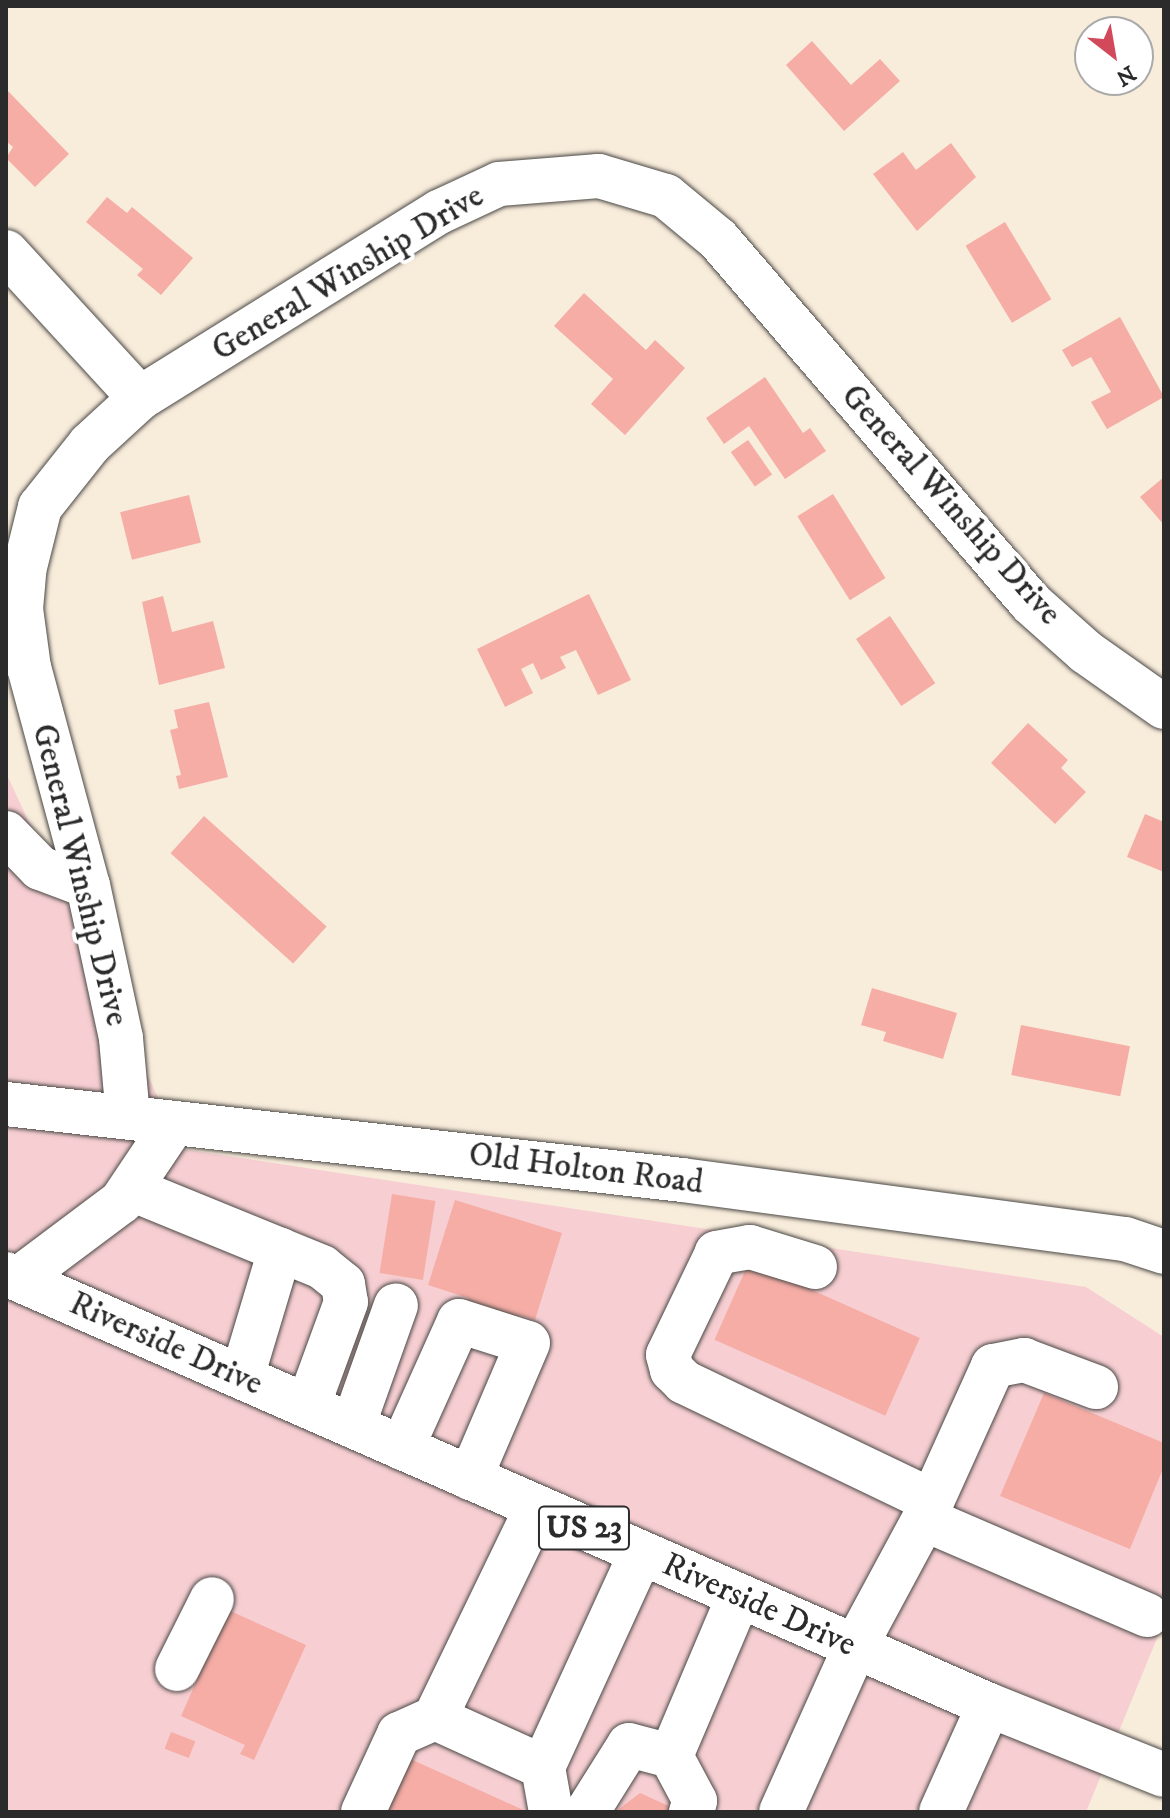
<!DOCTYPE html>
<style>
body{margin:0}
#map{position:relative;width:1170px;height:1818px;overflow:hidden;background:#f8ecdb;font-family:"IM FELL DW Pica",serif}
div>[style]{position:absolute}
.built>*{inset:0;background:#f7cfd3}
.building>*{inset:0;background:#f5ada6;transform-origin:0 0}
.roads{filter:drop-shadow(0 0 2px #4a4845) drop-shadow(0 0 2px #4a4845)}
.minor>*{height:44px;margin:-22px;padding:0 22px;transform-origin:22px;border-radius:22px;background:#fff}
.major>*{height:44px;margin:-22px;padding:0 22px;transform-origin:22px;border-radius:22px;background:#fff}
span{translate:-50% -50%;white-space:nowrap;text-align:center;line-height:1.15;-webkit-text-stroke:8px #fff;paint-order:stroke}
.shield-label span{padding:2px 6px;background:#fff;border:2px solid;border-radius:6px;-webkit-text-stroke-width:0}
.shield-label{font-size:32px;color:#2b2b2b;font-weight:700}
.street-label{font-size:34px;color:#2b2b2b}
.frame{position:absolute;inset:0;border:8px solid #2b2b2b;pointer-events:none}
.north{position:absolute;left:1074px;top:16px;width:80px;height:80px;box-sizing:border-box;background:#fff;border:2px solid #aaa;border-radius:50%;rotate:149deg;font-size:22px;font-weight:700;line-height:32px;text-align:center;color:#2b2b2b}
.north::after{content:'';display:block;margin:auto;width:28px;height:36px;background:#d1495b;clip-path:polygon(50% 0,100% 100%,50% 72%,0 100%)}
</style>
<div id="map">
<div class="built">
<div style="clip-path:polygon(6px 773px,182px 1149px,1086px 1287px,1164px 1337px,1164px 1621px,1086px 1812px,6px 1812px)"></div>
</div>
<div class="building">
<div style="clip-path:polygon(812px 41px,851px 85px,880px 59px,900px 81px,844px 131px,786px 65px)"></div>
<div style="clip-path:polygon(6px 89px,69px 154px,35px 187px,6px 158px,13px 147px,6px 141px)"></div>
<div style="clip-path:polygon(951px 143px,976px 177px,917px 231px,873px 174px,903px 152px,916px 170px)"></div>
<div style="clip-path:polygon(107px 197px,127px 213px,132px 207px,193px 258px,161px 295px,137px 275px,143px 269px,86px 222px)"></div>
<div style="left:1005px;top:222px;width:90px;height:46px;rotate:59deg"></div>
<div style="clip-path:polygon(584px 293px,646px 350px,655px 340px,685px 368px,625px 435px,591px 404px,613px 379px,554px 326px)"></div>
<div style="clip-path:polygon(1120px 317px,1164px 397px,1107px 429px,1091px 402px,1111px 392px,1091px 357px,1072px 367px,1062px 350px)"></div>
<div style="clip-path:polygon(765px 377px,803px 433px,810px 428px,826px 451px,785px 479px,749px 426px,724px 444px,706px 418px)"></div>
<div style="left:748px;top:440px;width:42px;height:21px;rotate:55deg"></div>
<div style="clip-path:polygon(1164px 477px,1164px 525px,1140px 497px)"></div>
<div style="left:833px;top:494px;width:99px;height:42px;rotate:58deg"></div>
<div style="left:189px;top:495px;width:49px;height:71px;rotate:76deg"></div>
<div style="clip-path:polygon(589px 594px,631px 680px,598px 695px,576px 650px,560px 657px,566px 668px,541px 680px,533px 663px,521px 669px,533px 693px,505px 707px,477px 649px)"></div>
<div style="clip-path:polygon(163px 596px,172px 632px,213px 621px,225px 668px,159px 685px,142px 602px)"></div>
<div style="left:890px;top:616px;width:81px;height:41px;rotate:56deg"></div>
<div style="clip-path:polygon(209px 702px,228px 777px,179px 789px,176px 776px,181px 775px,170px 730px,178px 728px,174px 710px)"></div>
<div style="clip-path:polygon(1028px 723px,1068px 760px,1061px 768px,1086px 792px,1055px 824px,991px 763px)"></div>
<div style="clip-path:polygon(1145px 814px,1164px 822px,1164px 872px,1127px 857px)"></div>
<div style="left:204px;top:816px;width:165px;height:50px;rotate:42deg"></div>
<div style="clip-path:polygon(872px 988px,957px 1013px,943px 1059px,883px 1041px,886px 1032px,861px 1025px)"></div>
<div style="left:1021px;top:1025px;width:111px;height:51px;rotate:11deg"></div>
<div style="left:392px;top:1194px;width:44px;height:80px;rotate:9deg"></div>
<div style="clip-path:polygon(455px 1200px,562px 1233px,535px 1320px,519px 1315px,515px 1325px,465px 1310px,468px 1298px,428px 1285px)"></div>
<div style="left:749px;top:1262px;width:187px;height:85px;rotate:24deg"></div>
<div style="clip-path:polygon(1044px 1393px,1164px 1443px,1164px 1466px,1130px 1549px,1000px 1496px)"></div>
<div style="clip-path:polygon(228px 1610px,306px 1645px,254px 1760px,240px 1754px,245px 1745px,181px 1716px)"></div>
<div style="left:171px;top:1732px;width:26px;height:18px;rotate:21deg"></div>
<div style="clip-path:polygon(406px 1757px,528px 1812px,382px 1812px)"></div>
<div style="clip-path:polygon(640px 1793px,671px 1807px,672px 1812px,615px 1812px)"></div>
</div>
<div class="roads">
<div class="minor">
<div style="left:6px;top:252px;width:198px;rotate:47.5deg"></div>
<div style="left:6px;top:833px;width:49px;rotate:45.8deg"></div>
<div style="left:40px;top:868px;width:51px;rotate:20.6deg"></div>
<div style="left:6px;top:1104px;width:680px;rotate:6.41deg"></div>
<div style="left:682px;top:1180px;width:447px;rotate:7.6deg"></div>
<div style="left:1125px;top:1239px;width:41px;rotate:18.4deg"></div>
<div style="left:128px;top:1117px;width:79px;rotate:-95.1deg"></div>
<div style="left:121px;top:1038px;width:156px;rotate:-102.2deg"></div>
<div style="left:88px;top:886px;width:226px;rotate:-105.1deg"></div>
<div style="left:29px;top:668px;width:60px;rotate:-97.7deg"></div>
<div style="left:21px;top:609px;width:38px;rotate:-85deg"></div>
<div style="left:24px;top:571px;width:66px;rotate:-76deg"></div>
<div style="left:40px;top:507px;width:80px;rotate:-51.6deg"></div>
<div style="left:90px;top:444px;width:68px;rotate:-42.6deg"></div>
<div style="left:140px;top:398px;width:352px;rotate:-31.9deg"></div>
<div style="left:439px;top:212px;width:66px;rotate:-25deg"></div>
<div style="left:499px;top:184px;width:100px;rotate:-4.6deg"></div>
<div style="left:599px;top:176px;width:70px;rotate:16.6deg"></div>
<div style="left:666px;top:196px;width:67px;rotate:39.6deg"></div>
<div style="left:718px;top:239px;width:480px;rotate:49.3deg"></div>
<div style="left:1031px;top:603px;width:74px;rotate:41.7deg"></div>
<div style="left:1086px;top:652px;width:95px;rotate:35.2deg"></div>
<div style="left:131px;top:1189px;width:206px;rotate:22.2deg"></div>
<div style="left:322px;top:1267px;width:27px;rotate:39deg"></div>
<div style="left:343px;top:1284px;width:18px;rotate:81deg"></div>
<div style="left:346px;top:1302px;width:111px;rotate:110.1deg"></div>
<div style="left:815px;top:1267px;width:68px;rotate:-162.9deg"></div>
<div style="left:750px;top:1247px;width:34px;rotate:170deg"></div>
<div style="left:717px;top:1253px;width:113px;rotate:115.7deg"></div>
<div style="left:668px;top:1355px;width:16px;rotate:75deg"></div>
<div style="left:672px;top:1370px;width:17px;rotate:45deg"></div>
<div style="left:684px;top:1382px;width:275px;rotate:25.6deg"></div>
<div style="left:18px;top:1279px;width:129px;rotate:-36.8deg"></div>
<div style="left:121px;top:1202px;width:95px;rotate:-56.1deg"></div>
<div style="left:242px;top:1377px;width:133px;rotate:-73.3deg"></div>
<div style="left:353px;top:1426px;width:128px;rotate:-70.4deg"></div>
<div style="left:402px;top:1448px;width:139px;rotate:-65.8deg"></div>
<div style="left:459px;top:1321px;width:72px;rotate:17.7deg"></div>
<div style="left:528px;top:1343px;width:147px;rotate:113.2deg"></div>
<div style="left:537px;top:1507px;width:234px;rotate:115.8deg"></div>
<div style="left:435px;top:1718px;width:119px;rotate:24.4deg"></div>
<div style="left:543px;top:1767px;width:235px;rotate:-65.4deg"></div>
<div style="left:924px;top:1519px;width:168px;rotate:-65.7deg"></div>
<div style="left:993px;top:1366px;width:32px;rotate:-11deg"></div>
<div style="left:1024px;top:1360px;width:77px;rotate:20.6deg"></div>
<div style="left:177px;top:1669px;width:78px;rotate:-63.4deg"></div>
<div style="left:671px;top:1756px;width:174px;rotate:-67deg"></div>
<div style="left:543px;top:1767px;width:46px;rotate:79.9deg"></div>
<div style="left:363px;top:1812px;width:86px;rotate:-65.2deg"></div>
<div style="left:399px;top:1734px;width:39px;rotate:-24deg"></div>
<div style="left:587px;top:1812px;width:79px;rotate:-57.9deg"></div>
<div style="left:629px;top:1745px;width:43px;rotate:14.7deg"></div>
<div style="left:671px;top:1756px;width:51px;rotate:61.9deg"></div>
<div style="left:695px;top:1801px;width:12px;rotate:110deg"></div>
<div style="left:781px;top:1812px;width:181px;rotate:-65.8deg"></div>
<div style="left:855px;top:1647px;width:145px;rotate:-61.7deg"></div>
<div style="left:924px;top:1519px;width:243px;rotate:23.3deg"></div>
<div style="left:941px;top:1812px;width:117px;rotate:-65.8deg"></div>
</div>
<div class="major">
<div style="left:6px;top:1274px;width:1073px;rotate:23.68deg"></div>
<div style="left:989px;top:1705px;width:188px;rotate:21.8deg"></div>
</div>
</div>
<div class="shield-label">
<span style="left:584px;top:1528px">US 23</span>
</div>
<div class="street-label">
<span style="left:348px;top:273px;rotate:-31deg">General Winship Drive</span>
<span style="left:951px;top:505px;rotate:48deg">General Winship Drive</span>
<span style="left:80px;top:875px;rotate:76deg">General Winship Drive</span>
<span style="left:586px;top:1169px;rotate:7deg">Old Holton Road</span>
<span style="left:166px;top:1344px;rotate:24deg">Riverside Drive</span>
<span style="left:759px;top:1605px;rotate:24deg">Riverside Drive</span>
</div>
<div class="frame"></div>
<div class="north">N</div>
</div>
